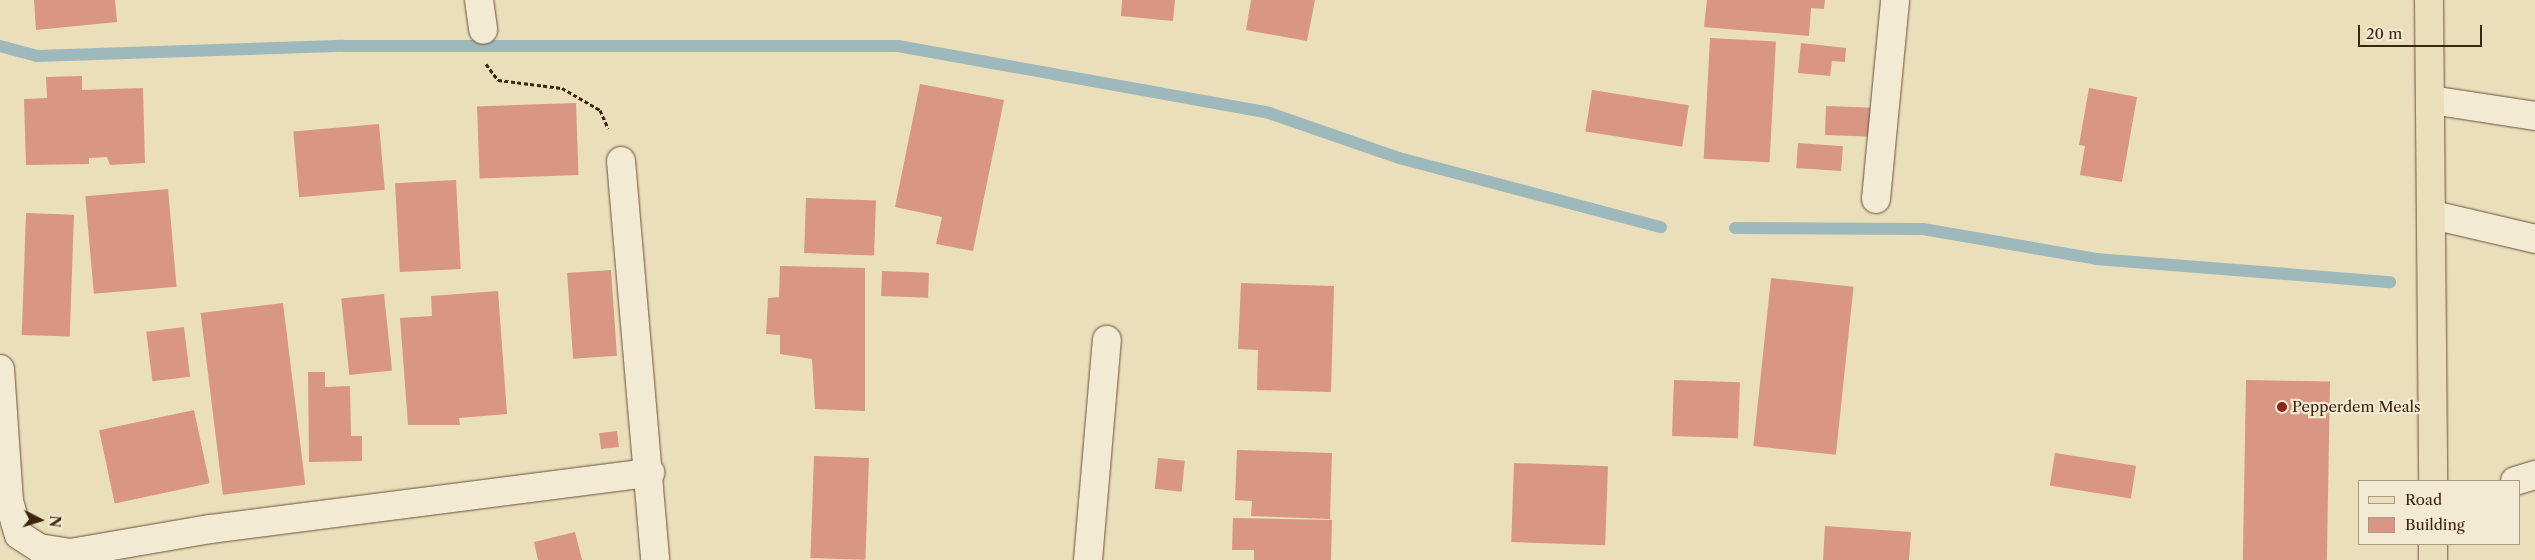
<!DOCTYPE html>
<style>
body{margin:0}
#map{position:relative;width:2535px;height:560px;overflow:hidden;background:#ebdebb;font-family:"Libre Caslon Text",serif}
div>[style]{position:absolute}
.stream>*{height:12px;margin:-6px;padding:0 6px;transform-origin:6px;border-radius:6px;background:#9db9bb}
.building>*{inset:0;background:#d99684;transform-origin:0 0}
.path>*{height:3px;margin-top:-1.5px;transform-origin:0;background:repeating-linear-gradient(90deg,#3e240e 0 4px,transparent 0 6.5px)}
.roads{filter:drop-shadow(0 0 1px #695239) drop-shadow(0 0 1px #695239)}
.minor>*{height:28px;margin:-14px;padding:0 14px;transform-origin:14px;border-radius:14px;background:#f2ead3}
.major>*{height:28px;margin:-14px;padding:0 14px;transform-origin:14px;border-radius:14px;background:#ebdebb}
.dots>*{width:14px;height:14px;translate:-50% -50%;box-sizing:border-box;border:2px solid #f2ead3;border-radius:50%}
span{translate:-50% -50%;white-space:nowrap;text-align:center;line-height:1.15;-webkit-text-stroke:4.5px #f2ead3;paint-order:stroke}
.poi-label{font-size:15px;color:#3e240e}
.left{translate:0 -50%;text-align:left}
.legend{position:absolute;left:2358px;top:480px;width:162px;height:65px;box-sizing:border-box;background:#f2ead3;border:1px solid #aa9b84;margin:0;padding:6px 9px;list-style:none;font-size:15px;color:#3e240e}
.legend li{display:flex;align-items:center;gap:10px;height:25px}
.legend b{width:25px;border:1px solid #aa9b84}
.north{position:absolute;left:15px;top:495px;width:50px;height:50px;-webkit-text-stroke:4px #f2ead3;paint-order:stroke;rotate:95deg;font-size:14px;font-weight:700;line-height:20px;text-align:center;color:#3e240e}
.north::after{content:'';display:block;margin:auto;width:18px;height:22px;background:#3e240e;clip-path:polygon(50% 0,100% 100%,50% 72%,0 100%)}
.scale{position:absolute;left:2358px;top:25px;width:124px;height:22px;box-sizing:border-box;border:2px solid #3e240e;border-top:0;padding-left:6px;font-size:15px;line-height:18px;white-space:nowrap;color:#3e240e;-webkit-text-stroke:4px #f2ead3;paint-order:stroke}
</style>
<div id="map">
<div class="stream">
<div style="left:0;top:46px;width:38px;rotate:15deg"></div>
<div style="left:37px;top:56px;width:306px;rotate:-1.9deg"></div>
<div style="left:343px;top:46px;width:555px"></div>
<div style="left:898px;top:46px;width:377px;rotate:10.2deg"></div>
<div style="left:1269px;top:113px;width:138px;rotate:19.1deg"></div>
<div style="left:1399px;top:158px;width:271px;rotate:14.8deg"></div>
<div style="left:1735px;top:228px;width:188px;rotate:0.3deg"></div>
<div style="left:1923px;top:229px;width:176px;rotate:9.8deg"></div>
<div style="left:2096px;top:259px;width:295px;rotate:4.5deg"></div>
</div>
<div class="building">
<div style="clip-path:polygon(34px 0,115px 0,117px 22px,36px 30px)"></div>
<div style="clip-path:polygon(1122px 0,1175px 0,1173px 21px,1121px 16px)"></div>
<div style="clip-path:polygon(1251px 0,1315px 0,1307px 41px,1246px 30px)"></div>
<div style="clip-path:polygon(1707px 0,1825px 0,1824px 9px,1811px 8px,1809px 36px,1704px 27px)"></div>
<div style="left:1710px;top:38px;width:66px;height:121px;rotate:3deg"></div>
<div style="clip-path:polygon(1801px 43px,1846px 48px,1845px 62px,1832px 61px,1830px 76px,1798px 73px)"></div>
<div style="clip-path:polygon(82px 76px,82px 90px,143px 88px,145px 163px,110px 165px,107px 157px,89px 158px,89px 164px,26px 165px,24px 99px,47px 98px,46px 77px)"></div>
<div style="clip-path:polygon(920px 84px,1004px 100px,973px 251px,936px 244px,942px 217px,895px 207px)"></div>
<div style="clip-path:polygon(2089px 88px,2137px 97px,2122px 182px,2080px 175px,2085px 146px,2079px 145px)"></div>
<div style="left:1592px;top:90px;width:98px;height:42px;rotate:9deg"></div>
<div style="left:576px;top:103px;width:72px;height:99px;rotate:88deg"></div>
<div style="left:1826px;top:106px;width:48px;height:29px;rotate:2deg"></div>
<div style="left:379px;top:124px;width:66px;height:86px;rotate:85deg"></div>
<div style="left:1798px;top:143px;width:45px;height:25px;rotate:4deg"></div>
<div style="left:456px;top:180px;width:89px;height:61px;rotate:87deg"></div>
<div style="left:168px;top:189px;width:98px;height:83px;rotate:85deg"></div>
<div style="left:806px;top:198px;width:70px;height:55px;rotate:2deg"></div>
<div style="left:26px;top:213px;width:48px;height:122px;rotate:2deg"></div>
<div style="clip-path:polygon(780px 266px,865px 268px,865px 411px,815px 409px,812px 359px,780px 354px,780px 335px,766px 334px,768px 298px,779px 297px)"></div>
<div style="left:611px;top:270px;width:86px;height:44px;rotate:86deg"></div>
<div style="left:882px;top:271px;width:47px;height:25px;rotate:2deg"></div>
<div style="left:1771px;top:278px;width:83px;height:169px;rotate:6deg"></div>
<div style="clip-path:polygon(1241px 283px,1334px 286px,1331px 392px,1257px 390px,1258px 350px,1238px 349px)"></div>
<div style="clip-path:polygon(498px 291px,507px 414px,459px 418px,460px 425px,408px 425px,400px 318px,432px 316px,431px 296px)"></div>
<div style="left:384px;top:294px;width:77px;height:43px;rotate:84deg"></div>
<div style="left:283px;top:303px;width:183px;height:83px;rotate:83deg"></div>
<div style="left:184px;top:327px;width:50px;height:38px;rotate:83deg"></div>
<div style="clip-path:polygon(308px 372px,325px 372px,325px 387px,350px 386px,351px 436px,362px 436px,362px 461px,309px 462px)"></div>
<div style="left:1674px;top:380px;width:66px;height:56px;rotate:2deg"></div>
<div style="left:2246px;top:380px;width:84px;height:180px;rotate:1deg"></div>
<div style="left:194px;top:410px;width:75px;height:97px;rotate:78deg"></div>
<div style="left:617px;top:431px;width:16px;height:18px;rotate:83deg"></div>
<div style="clip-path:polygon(1237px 450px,1332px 453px,1330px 519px,1251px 516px,1252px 501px,1235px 500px)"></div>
<div style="left:2055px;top:453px;width:82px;height:33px;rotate:9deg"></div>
<div style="left:814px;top:456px;width:55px;height:102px;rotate:2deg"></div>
<div style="left:1158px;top:458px;width:27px;height:31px;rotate:6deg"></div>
<div style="left:1514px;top:463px;width:94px;height:79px;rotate:2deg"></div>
<div style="clip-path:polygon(1233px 518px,1332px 520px,1331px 560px,1254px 560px,1254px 550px,1232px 550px)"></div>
<div style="clip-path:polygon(1825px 526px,1911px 532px,1909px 560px,1823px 560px)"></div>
<div style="clip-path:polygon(575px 532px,582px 560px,538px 560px,534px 542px)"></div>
</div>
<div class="path">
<div style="left:486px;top:64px;width:20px;rotate:53deg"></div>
<div style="left:498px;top:80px;width:64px;rotate:7.1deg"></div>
<div style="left:562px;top:88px;width:44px;rotate:30.1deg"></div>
<div style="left:600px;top:110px;width:20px;rotate:66deg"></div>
</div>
<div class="roads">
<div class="minor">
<div style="left:479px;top:0;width:30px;rotate:82deg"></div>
<div style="left:2431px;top:100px;width:105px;rotate:8.7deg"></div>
<div style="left:621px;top:161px;width:400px;rotate:85.1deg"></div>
<div style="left:1876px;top:199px;width:200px;rotate:-84.5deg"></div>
<div style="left:2433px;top:215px;width:105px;rotate:13.2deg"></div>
<div style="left:0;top:369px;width:132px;rotate:86.1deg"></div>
<div style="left:9px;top:501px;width:35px;rotate:74deg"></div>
<div style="left:19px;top:535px;width:24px;rotate:33deg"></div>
<div style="left:39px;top:548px;width:32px;rotate:9deg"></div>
<div style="left:71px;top:553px;width:141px;rotate:-9.8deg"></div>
<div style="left:210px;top:529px;width:444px;rotate:-7.3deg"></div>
<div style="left:2515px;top:481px;width:21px;rotate:-17deg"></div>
<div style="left:1088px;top:560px;width:221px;rotate:-85.1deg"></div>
</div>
<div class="major">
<div style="left:2429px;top:0;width:481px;rotate:89.5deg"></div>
<div style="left:2433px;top:544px;width:16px;rotate:90deg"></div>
</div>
</div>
<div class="dots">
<div style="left:2282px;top:407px;background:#8f2418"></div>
</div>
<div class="poi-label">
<span class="left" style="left:2292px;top:407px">Pepperdem Meals</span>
</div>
<ul class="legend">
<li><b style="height:6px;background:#ebdebb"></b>Road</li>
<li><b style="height:14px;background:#d99684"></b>Building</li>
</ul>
<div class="north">N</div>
<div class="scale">20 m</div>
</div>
